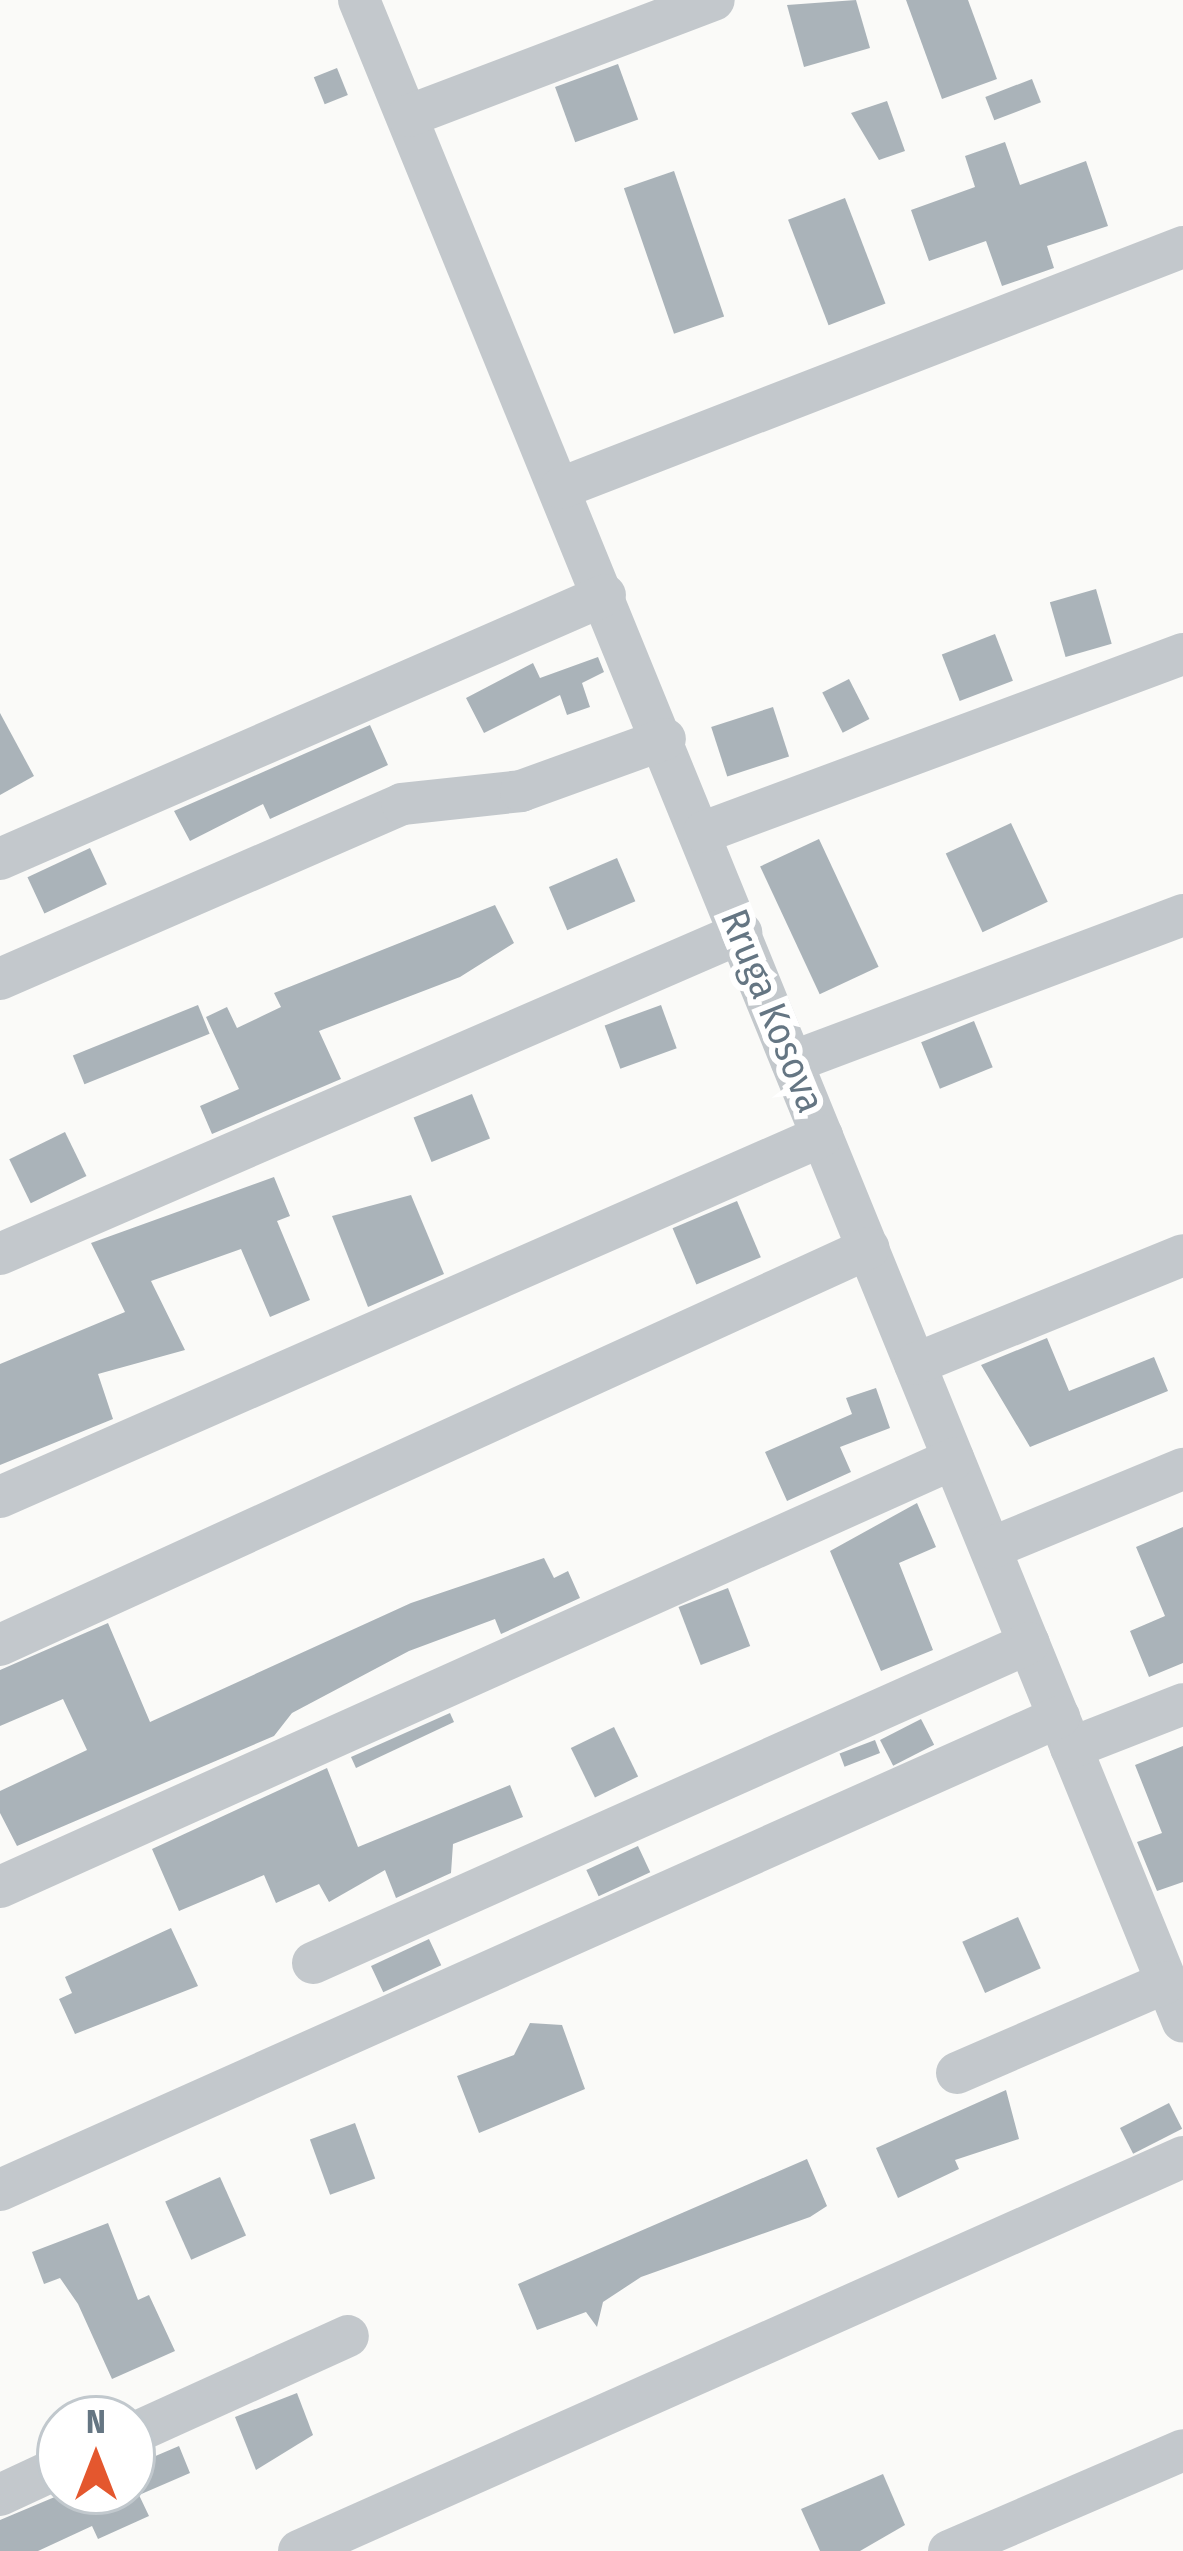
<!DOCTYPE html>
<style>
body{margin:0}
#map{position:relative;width:1183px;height:2551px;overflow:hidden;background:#fafaf8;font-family:"Fira Sans Condensed",sans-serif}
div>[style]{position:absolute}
.building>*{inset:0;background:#aab3b9;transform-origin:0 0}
.minor>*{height:42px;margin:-21px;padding:0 21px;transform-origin:21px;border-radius:21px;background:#c3c8cc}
span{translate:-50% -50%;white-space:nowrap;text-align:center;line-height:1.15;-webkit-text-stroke:12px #fff;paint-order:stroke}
.street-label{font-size:39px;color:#657683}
.north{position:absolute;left:36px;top:2395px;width:120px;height:120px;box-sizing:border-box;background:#fff;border:3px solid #c1c8cd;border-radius:50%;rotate:0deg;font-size:33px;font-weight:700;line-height:48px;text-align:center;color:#657683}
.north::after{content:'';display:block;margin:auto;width:42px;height:54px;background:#e4572e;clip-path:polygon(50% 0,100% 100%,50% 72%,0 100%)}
</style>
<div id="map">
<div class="building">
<div style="clip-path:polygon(856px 0,870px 48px,804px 67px,787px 5px)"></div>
<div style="clip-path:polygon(906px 0,968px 0,997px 79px,942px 99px)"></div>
<div style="left:618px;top:64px;width:59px;height:67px;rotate:70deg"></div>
<div style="left:337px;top:68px;width:29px;height:25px;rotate:68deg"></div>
<div style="left:1032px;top:79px;width:25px;height:50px;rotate:69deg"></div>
<div style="clip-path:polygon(887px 101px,905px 151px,879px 160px,851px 113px)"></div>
<div style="clip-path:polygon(1005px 142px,1020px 185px,1086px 161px,1108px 226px,1047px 246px,1054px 268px,1002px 286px,986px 241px,929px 261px,911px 210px,975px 187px,965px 156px)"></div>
<div style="left:674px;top:171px;width:154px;height:53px;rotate:71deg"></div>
<div style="left:845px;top:198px;width:113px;height:61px;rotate:69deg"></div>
<div style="left:1096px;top:589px;width:57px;height:48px;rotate:74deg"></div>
<div style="left:995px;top:634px;width:50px;height:57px;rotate:69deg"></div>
<div style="clip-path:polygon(598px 657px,604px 672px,582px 683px,590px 707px,567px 715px,560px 695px,484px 733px,466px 698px,533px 663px,540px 678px)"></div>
<div style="left:849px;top:679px;width:45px;height:30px;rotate:63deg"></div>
<div style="left:773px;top:707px;width:52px;height:65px;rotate:72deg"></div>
<div style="clip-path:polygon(0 713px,34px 776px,0 795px)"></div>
<div style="clip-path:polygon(370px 725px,388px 765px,270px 819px,263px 804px,190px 841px,174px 811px)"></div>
<div style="left:1011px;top:823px;width:87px;height:72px;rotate:65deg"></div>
<div style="left:819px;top:839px;width:141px;height:65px;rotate:65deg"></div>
<div style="left:90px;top:848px;width:40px;height:69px;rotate:65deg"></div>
<div style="left:617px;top:858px;width:47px;height:74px;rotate:67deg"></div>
<div style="clip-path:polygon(495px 905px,514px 943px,460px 977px,319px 1031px,341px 1079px,212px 1134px,200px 1106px,239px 1089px,206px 1017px,227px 1007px,237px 1028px,281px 1007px,274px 993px)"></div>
<div style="left:198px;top:1005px;width:31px;height:135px;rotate:68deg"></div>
<div style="left:661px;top:1005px;width:46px;height:60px;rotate:70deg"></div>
<div style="left:974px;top:1021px;width:50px;height:57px;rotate:68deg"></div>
<div style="left:472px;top:1094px;width:48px;height:63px;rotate:68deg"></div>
<div style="left:65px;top:1132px;width:49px;height:62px;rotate:64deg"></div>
<div style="clip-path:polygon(274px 1177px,290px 1216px,277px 1221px,310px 1300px,270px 1317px,241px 1249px,151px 1281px,185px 1350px,98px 1374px,113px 1419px,0 1465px,0 1364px,125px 1312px,91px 1243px)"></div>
<div style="clip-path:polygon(411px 1195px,444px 1274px,368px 1307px,332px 1216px)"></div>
<div style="left:737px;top:1201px;width:61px;height:70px;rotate:67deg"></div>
<div style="clip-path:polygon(1047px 1338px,1069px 1391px,1154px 1357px,1168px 1391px,1030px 1447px,981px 1365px)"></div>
<div style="clip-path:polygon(876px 1388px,890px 1428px,840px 1447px,851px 1472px,787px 1501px,765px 1452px,852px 1414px,846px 1398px)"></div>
<div style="clip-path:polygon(917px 1503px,936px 1547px,899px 1563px,933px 1650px,881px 1671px,830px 1551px)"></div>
<div style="clip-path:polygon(1183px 1527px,1183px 1663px,1149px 1677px,1130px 1631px,1165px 1616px,1136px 1547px)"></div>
<div style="clip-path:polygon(544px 1558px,554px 1578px,568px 1571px,580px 1598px,501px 1634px,495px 1619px,409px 1651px,292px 1713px,274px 1736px,17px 1846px,0 1813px,0 1791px,87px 1750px,63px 1699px,0 1726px,0 1670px,108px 1623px,150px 1722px,411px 1603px)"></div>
<div style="left:728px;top:1588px;width:62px;height:53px;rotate:69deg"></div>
<div style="clip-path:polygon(450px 1713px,454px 1722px,356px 1768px,351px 1757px)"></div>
<div style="left:921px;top:1719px;width:29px;height:46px;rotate:63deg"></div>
<div style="left:614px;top:1727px;width:55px;height:48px;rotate:64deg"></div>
<div style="left:875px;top:1740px;width:14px;height:38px;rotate:69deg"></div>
<div style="clip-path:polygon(1183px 1746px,1183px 1882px,1157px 1891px,1137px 1842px,1162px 1833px,1135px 1765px)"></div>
<div style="clip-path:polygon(327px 1768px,358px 1847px,510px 1785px,523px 1817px,453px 1844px,451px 1873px,396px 1898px,385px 1870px,329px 1902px,319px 1884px,276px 1903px,264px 1875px,179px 1911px,152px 1849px)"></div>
<div style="left:638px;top:1846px;width:29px;height:57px;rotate:65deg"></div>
<div style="left:1018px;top:1917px;width:56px;height:61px;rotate:66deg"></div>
<div style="clip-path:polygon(171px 1928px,198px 1986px,75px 2034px,59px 1999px,72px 1993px,65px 1977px)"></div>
<div style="left:429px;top:1939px;width:29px;height:64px;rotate:65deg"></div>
<div style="clip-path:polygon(530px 2023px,562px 2025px,585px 2089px,479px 2133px,457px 2076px,514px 2055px)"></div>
<div style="clip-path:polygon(1006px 2090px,1019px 2139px,955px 2160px,959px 2169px,898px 2198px,876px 2148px)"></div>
<div style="left:1169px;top:2103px;width:29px;height:55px;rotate:63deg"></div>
<div style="left:355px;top:2123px;width:59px;height:48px;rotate:70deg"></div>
<div style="clip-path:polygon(807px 2159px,827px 2206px,810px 2217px,641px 2277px,603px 2302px,597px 2327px,586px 2312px,537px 2330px,518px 2284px)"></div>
<div style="left:220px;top:2177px;width:64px;height:60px;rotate:66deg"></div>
<div style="clip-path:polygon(108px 2223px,138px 2300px,149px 2295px,175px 2351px,112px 2379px,78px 2304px,60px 2278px,44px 2284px,32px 2252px)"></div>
<div style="clip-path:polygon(297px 2393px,313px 2435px,256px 2470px,235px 2417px)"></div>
<div style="clip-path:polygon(179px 2446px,190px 2473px,139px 2495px,149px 2516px,98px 2539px,92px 2526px,38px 2551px,0 2551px,0 2520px,69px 2491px,132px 2491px,132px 2466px)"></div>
<div style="clip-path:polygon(883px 2474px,905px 2525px,860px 2551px,820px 2551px,801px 2509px)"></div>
</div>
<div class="minor">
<div style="left:359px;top:0;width:2183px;rotate:67.83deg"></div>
<div style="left:408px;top:116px;width:327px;rotate:-20.8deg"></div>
<div style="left:561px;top:488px;width:667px;rotate:-21.18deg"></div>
<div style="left:704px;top:832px;width:511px;rotate:-20.39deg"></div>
<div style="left:0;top:859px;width:660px;rotate:-23.57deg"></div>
<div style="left:0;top:979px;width:438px;rotate:-23.5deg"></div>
<div style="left:402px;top:804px;width:120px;rotate:-6.2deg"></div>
<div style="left:521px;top:791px;width:153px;rotate:-19.9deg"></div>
<div style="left:792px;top:1062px;width:418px;rotate:-20.6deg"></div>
<div style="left:0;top:1254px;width:808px;rotate:-23.42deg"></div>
<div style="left:915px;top:1364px;width:289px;rotate:-22.1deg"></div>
<div style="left:0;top:1497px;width:898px;rotate:-23.71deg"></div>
<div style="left:991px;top:1548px;width:208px;rotate:-22.4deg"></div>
<div style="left:0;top:1645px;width:955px;rotate:-24.55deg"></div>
<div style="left:1071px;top:1748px;width:120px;rotate:-21.4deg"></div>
<div style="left:0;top:1887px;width:1045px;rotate:-24.19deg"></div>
<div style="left:313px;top:1963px;width:784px;rotate:-24.08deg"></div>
<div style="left:957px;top:2073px;width:229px;rotate:-23.4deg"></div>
<div style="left:0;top:2190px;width:1160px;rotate:-24.07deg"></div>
<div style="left:132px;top:2434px;width:237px;rotate:-24.4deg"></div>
<div style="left:0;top:2495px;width:66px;rotate:-25deg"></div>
<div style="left:299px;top:2551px;width:968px;rotate:-24.02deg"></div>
<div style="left:949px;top:2551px;width:255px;rotate:-23.3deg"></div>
</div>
<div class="street-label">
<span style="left:772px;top:1011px;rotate:68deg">Rruga Kosova</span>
</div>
<div class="north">N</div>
</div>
